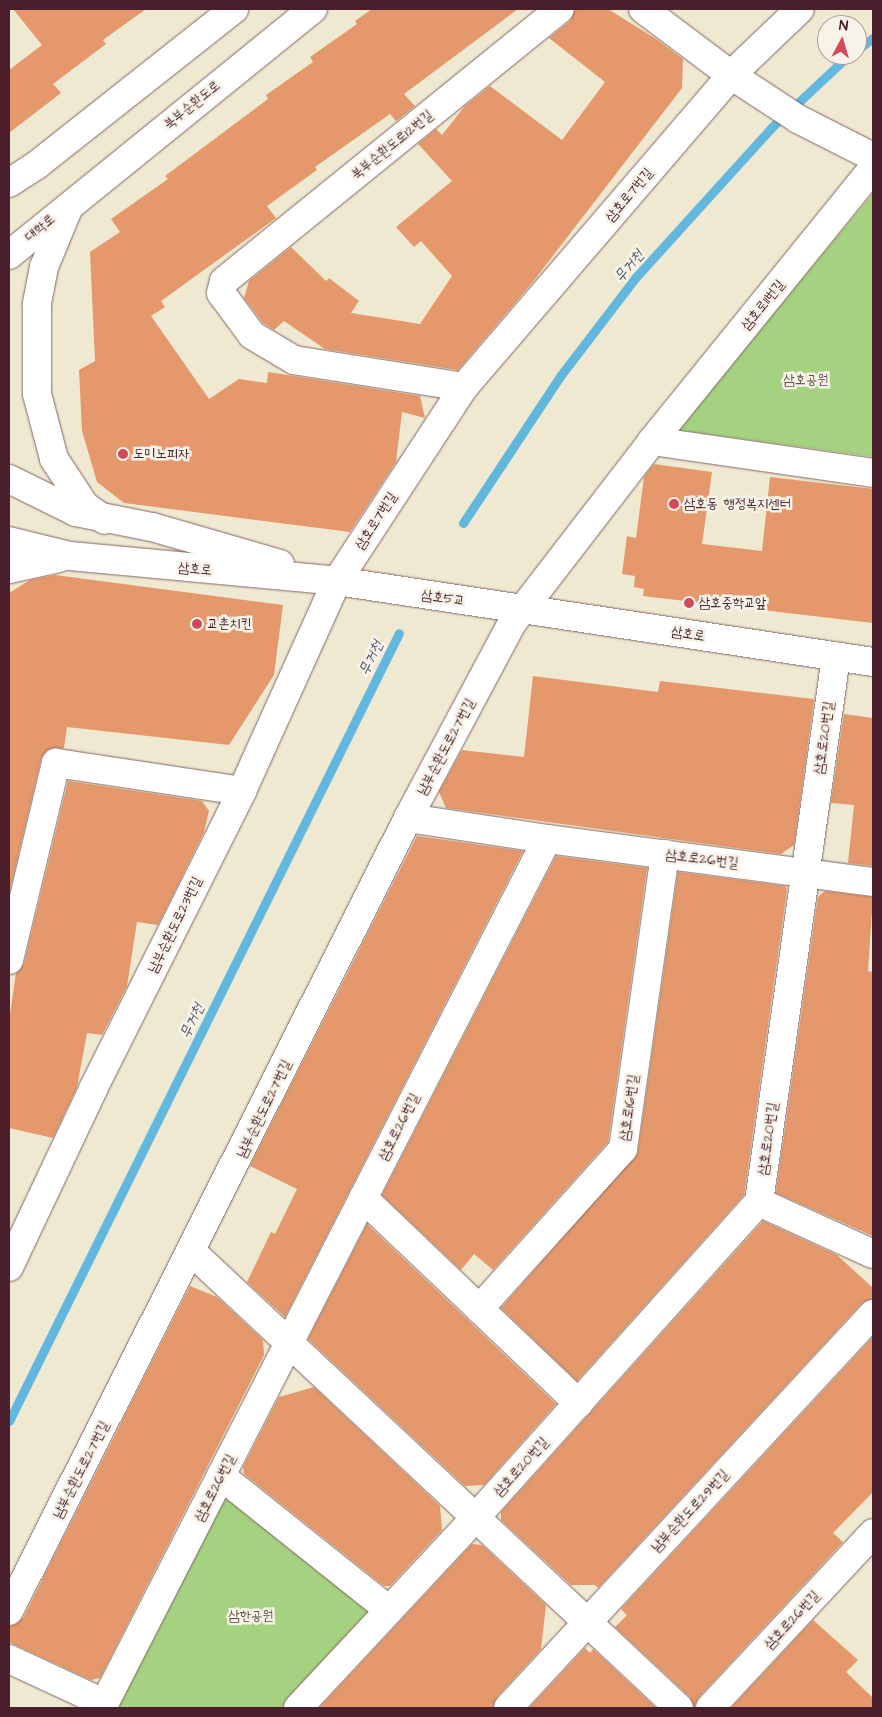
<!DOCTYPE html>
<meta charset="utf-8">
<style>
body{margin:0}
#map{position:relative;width:882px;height:1717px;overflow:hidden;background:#f0e9d2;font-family:"Architects Daughter","Poor Story",sans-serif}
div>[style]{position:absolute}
.green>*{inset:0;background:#a5d280}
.stream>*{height:9px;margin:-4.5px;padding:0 4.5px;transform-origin:4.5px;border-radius:4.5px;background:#61b7de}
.building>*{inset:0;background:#e4986b}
.roads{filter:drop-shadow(0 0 1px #846665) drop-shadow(0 0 1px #846665)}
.street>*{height:28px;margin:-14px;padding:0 14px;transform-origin:14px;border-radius:14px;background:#fff}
.secondary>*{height:28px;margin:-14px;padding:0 14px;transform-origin:14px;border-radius:14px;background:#fff}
.primary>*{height:28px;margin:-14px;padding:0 14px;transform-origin:14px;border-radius:14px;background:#fff}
.dots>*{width:14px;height:14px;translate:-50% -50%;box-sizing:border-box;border:2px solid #f7f3e8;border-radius:50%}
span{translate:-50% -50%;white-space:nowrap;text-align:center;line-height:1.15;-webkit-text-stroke:5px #f7f3e8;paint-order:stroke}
.street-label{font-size:14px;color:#4a1f2b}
.park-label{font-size:14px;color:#614c40}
.poi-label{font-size:14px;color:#4a1f2b}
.left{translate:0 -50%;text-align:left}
.water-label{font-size:15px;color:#52546a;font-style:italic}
.frame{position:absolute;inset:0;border:10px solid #4a1f2b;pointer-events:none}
.north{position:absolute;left:817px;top:15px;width:50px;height:50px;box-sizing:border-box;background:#f7f3e8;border:1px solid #b29e9c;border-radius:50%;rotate:6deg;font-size:14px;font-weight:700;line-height:20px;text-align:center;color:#4a1f2b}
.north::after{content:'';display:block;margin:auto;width:18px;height:22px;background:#d1495b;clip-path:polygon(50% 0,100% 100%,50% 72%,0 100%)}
</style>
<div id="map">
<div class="green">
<div style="clip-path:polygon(873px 193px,873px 457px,677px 430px)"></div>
<div style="clip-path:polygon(221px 1476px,389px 1610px,298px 1708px,102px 1708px)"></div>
</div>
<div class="stream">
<div style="left:857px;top:50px;width:20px;rotate:-37deg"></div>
<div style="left:463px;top:523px;width:178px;rotate:-56.5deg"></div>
<div style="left:561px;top:375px;width:123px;rotate:-52.6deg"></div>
<div style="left:636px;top:277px;width:202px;rotate:-47.8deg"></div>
<div style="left:772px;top:127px;width:105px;rotate:-43.1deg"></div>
<div style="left:9px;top:1421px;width:879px;rotate:-63.67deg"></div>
</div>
<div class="building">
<div style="clip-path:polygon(13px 9px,146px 9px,103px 40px,106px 44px,53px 84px,61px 93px,9px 133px,9px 70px,42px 45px)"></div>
<div style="clip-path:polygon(372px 9px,518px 9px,404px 94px,415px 106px,396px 121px,390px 114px,315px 167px,317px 170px,267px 206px,276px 218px,161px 301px,165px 307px,151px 316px,209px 399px,239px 379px,267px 383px,268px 372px,420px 396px,425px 418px,402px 412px,396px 462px,350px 532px,124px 503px,97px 482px,82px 431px,79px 370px,95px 361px,90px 252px,120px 232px,111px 219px,168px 179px,165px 176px,268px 99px,266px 95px,313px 62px,310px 57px,357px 24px,355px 21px)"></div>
<div style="clip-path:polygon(575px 9px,608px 9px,656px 39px,683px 59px,682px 88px,532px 283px,458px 370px,325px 349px,284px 321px,274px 330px,263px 323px,244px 298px,249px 281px,291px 247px,326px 281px,329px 278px,359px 301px,351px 313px,420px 324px,452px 276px,421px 241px,414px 247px,396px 227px,452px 181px,418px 144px,436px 129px,442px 135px,465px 106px,490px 86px,562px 140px,605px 82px,549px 38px,570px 21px)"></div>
<div style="clip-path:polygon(654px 464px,712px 472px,702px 544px,762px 551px,770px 477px,873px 489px,873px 623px,643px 596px,644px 589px,634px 587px,635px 576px,622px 574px,627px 536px,636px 538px,644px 477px)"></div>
<div style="clip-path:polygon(55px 575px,283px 605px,274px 675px,229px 745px,67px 727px,64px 748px,50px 749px,41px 759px,9px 894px,9px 593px,30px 580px)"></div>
<div style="clip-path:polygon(533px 676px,658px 692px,660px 681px,814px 699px,794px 845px,781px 854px,446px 808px,439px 792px,462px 750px,524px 757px)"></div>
<div style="clip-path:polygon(844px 714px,873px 718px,873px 866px,848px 863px,854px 805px,831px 803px)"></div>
<div style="clip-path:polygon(68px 781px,202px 801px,209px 811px,204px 832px,158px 925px,137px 922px,127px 986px,102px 1035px,87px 1033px,77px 1087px,53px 1138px,9px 1128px,9px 1021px,16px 973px,24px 964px)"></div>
<div style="clip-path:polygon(417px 836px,523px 851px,285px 1317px,247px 1282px,271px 1232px,275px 1234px,297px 1189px,250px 1166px)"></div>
<div style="clip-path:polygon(556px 856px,647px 868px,608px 1142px,493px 1270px,474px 1254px,461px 1270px,382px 1195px)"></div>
<div style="clip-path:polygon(678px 872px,785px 886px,787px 889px,744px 1195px,577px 1381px,501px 1308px,638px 1152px)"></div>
<div style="clip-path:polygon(825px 891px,873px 897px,868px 971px,873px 972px,873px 1236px,776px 1193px,818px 897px)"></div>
<div style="clip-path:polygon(763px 1221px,837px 1255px,873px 1288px,873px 1299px,862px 1303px,598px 1588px,595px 1585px,571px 1585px,501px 1520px,501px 1512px)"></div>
<div style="clip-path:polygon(367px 1224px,556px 1404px,484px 1485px,465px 1486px,308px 1339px)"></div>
<div style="clip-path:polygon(190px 1286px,217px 1297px,263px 1340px,264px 1355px,100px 1678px,91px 1680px,9px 1642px,9px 1626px,23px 1618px)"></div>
<div style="clip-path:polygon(873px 1337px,873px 1492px,833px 1533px,843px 1542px,699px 1697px,694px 1708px,690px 1697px,615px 1627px,627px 1615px,621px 1609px)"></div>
<div style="clip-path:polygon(314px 1387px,440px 1506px,442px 1530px,390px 1586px,384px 1586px,244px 1474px,243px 1467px,279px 1397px)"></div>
<div style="clip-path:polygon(472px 1544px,482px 1545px,546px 1605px,541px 1649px,497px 1697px,493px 1708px,319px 1708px)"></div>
<div style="clip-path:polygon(813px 1620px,858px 1660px,846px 1672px,873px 1698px,873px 1708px,731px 1708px)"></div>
<div style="clip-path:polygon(585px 1648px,590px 1653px,593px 1649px,656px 1708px,529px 1708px)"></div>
</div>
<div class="roads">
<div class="street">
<div style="left:643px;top:9px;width:110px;rotate:36.9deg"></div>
<div style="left:731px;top:75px;width:80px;rotate:33.3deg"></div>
<div style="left:798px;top:119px;width:84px;rotate:26.9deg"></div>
<div style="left:464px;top:387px;width:172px;rotate:-171deg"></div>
<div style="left:294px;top:360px;width:49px;rotate:-149.2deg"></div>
<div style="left:252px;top:335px;width:52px;rotate:-126.4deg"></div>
<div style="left:221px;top:293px;width:12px;rotate:-76deg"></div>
<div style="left:224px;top:281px;width:432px;rotate:-39deg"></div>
<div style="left:652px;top:441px;width:223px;rotate:8.2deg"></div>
<div style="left:408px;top:818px;width:141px;rotate:8.6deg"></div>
<div style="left:9px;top:960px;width:203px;rotate:-76.6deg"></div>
<div style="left:56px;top:763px;width:188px;rotate:8.6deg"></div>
<div style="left:363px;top:1198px;width:298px;rotate:43.6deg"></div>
<div style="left:759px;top:1202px;width:125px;rotate:24.5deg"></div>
<div style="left:192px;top:1252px;width:667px;rotate:43.12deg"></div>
<div style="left:9px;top:1267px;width:197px;rotate:-64.7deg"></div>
<div style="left:93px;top:1089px;width:333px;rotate:-63.4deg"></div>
<div style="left:242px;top:791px;width:230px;rotate:-65.7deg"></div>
<div style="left:337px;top:581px;width:232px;rotate:-56.8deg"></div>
<div style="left:464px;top:387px;width:411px;rotate:-49.4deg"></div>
<div style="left:731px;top:75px;width:95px;rotate:-43.7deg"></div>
<div style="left:479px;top:1309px;width:215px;rotate:-48deg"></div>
<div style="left:623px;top:1149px;width:298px;rotate:-81.9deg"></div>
<div style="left:221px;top:1476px;width:215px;rotate:38.6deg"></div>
<div style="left:9px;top:1611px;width:888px;rotate:-63.29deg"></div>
<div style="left:408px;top:818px;width:221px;rotate:-61.9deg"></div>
<div style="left:512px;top:623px;width:230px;rotate:-52.4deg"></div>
<div style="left:652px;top:441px;width:351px;rotate:-51deg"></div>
<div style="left:9px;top:1659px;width:105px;rotate:24.9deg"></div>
<div style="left:102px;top:1708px;width:976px;rotate:-62.88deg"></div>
<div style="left:547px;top:839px;width:329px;rotate:7.5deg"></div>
<div style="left:298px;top:1708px;width:261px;rotate:-47deg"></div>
<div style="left:476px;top:1517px;width:423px;rotate:-48.1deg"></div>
<div style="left:759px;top:1202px;width:550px;rotate:-81.96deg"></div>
<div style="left:508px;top:1708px;width:537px;rotate:-47.19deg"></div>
<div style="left:710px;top:1708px;width:239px;rotate:-47deg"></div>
</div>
<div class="secondary">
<div style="left:9px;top:479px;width:75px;rotate:26.2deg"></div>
<div style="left:76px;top:512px;width:77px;rotate:11.2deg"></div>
<div style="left:152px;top:527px;width:133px;rotate:16.1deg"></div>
<div style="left:9px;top:541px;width:63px;rotate:13.8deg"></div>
<div style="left:70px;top:556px;width:268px;rotate:5.3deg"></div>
<div style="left:337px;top:581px;width:542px;rotate:8.59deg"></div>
<div style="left:9px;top:569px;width:51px;rotate:-12.4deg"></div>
</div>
<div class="primary">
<div style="left:9px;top:183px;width:35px;rotate:-33deg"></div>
<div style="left:38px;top:164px;width:250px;rotate:-38.3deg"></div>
<div style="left:68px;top:209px;width:63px;rotate:112.5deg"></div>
<div style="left:44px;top:267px;width:38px;rotate:101deg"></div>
<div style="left:37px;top:304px;width:90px;rotate:90deg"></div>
<div style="left:37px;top:394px;width:67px;rotate:75.3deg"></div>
<div style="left:54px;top:459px;width:56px;rotate:56.6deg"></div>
<div style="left:85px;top:506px;width:24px;rotate:35deg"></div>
<div style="left:9px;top:255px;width:391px;rotate:-39deg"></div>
</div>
</div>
<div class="dots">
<div style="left:123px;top:454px;background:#d1495b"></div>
<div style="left:674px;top:504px;background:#d1495b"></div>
<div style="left:689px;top:603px;background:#d1495b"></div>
<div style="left:197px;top:624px;background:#d1495b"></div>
</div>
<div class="street-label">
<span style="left:192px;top:105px;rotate:-39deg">북부순환도로</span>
<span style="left:392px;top:145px;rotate:-39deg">북부순환도로12번길</span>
<span style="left:629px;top:195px;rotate:-50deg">삼호로7번길</span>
<span style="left:40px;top:228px;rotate:-40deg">대학로</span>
<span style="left:763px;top:305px;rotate:-51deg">삼호로11번길</span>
<span style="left:376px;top:521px;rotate:-57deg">삼호로7번길</span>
<span style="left:195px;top:569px;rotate:5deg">삼호로</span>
<span style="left:443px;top:598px;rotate:8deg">삼호5교</span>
<span style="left:688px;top:634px;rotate:9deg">삼호로</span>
<span style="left:824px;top:738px;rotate:-82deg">삼호로20번길</span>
<span style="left:446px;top:747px;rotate:-62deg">남부순환도로27번길</span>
<span style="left:702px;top:859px;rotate:7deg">삼호로26번길</span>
<span style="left:175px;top:925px;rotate:-64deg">남부순환도로23번길</span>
<span style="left:629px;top:1108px;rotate:-82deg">삼호로16번길</span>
<span style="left:264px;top:1109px;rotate:-64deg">남부순환도로27번길</span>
<span style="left:399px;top:1127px;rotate:-63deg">삼호로26번길</span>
<span style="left:768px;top:1139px;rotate:-82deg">삼호로20번길</span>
<span style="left:521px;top:1467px;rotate:-48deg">삼호로20번길</span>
<span style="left:81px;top:1470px;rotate:-63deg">남부순환도로27번길</span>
<span style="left:215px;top:1488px;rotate:-63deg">삼호로26번길</span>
<span style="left:690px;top:1511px;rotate:-47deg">남부순환도로29번길</span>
<span style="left:792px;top:1620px;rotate:-47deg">삼호로26번길</span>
</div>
<div class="park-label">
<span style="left:806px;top:380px">삼호공원</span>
<span style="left:251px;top:1616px">삼한공원</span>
</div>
<div class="poi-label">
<span class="left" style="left:133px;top:454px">도미노피자</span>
<span class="left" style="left:684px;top:504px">삼호동 행정복지센터</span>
<span class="left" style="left:699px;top:603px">삼호중학교앞</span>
<span class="left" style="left:207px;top:624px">교촌치킨</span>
</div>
<div class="water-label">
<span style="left:629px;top:266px;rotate:-50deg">무거천</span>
<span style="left:371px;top:658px;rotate:-64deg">무거천</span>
<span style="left:192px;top:1021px;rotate:-64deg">무거천</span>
</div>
<div class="frame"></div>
<div class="north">N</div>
</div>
